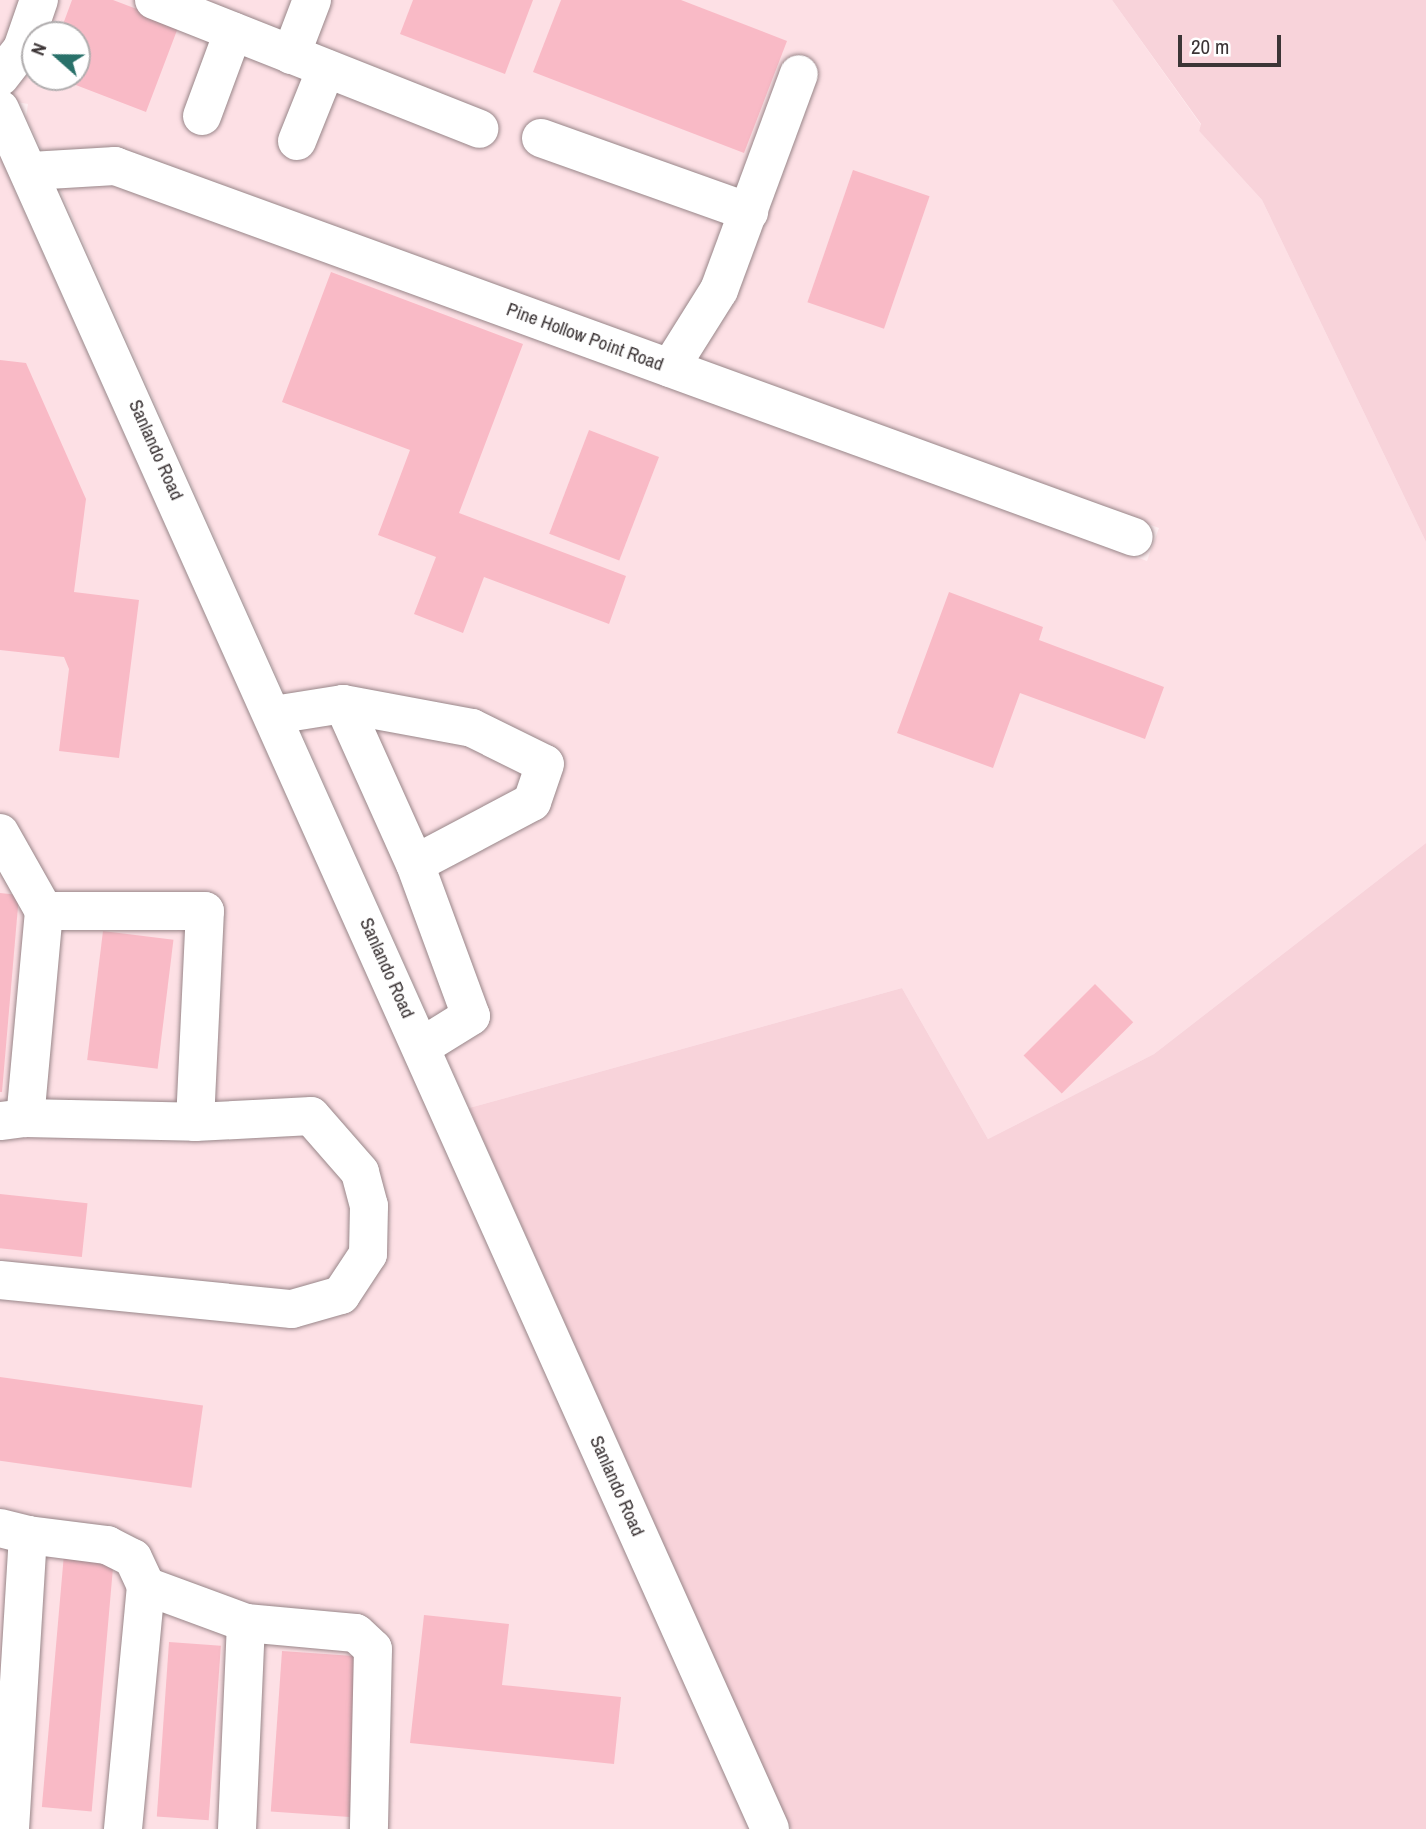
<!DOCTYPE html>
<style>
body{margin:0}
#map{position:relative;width:1426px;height:1829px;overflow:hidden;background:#ffeef1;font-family:"Archivo Narrow",sans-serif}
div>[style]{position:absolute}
.built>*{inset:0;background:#fde0e5}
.green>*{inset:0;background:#f8d3da}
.building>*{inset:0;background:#f9bac6;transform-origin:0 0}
.roads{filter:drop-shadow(0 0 2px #988689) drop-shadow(0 0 2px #988689)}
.minor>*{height:38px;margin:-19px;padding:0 19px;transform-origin:19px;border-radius:19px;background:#fff}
span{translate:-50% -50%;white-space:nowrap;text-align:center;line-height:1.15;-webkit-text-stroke:5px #fff;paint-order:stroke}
.street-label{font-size:19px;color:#3c3536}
.north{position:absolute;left:21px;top:21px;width:70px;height:70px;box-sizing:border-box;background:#fff;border:2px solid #b1aeaf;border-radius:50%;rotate:291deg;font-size:19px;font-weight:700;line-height:28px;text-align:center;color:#3c3536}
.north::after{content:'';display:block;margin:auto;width:24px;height:32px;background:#29716a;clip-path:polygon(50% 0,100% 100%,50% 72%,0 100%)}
.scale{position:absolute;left:1178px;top:35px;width:103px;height:32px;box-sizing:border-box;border:4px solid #3c3536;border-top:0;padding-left:9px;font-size:21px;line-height:24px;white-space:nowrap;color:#3c3536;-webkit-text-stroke:5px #fff;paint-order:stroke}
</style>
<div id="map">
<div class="built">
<div style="clip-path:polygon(evenodd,0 0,1112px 0,1201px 125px,1199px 131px,1262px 200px,1426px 542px,1426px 843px,1154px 1054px,988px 1139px,902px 988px,469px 1108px,59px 187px,114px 184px,1147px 561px,1159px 528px,122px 149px,43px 152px,26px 117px,28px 104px,17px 102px,0 80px,0 0,35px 35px,77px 35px,77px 77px,35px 77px,35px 35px)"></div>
<div style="clip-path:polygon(0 149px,14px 189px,750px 1829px,0 1829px)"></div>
</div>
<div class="green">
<div style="clip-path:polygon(1112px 0,1426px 0,1426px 542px,1262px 200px,1199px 131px,1201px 124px)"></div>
<div style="clip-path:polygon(1426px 843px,1426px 1829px,791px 1829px,469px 1108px,902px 988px,988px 1139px,1154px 1054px)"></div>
</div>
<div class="building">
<div style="clip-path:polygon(72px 0,113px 0,179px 25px,146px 112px,55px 77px,77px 77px,77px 35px,59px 35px)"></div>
<div style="clip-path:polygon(413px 0,533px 0,505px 74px,400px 34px)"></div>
<div style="clip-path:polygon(561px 0,681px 0,787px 41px,744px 153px,533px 72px)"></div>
<div style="left:853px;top:170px;width:81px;height:140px;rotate:19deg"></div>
<div style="clip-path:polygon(331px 272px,523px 344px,459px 513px,626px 576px,609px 624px,484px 577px,463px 633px,414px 614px,436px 557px,378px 535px,410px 450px,282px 402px)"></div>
<div style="clip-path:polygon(0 360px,26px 363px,86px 499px,74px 592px,139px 600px,119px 758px,59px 751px,69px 669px,64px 657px,0 650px)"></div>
<div style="left:589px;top:430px;width:75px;height:111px;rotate:21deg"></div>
<div style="clip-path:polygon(949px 592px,1043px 627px,1039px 640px,1164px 687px,1145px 739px,1020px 693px,993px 768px,897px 733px)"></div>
<div style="clip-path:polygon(0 893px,19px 895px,2px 1092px,0 1092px)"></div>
<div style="left:103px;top:931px;width:71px;height:130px;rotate:7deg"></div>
<div style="left:1095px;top:984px;width:54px;height:101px;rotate:45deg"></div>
<div style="left:0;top:1194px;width:88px;height:54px;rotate:6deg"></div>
<div style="left:0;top:1377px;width:205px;height:83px;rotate:8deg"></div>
<div style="left:64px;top:1554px;width:50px;height:254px;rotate:5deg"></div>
<div style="clip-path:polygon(424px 1615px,509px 1624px,502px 1685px,621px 1697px,614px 1764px,410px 1743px)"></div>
<div style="left:169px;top:1642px;width:52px;height:175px;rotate:4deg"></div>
<div style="left:282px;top:1651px;width:79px;height:161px;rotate:4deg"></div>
</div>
<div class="roads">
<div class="minor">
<div style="left:154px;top:0;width:350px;rotate:21.6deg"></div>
<div style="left:291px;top:55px;width:59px;rotate:-69.1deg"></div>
<div style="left:0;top:77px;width:36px;rotate:-52deg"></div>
<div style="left:22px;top:49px;width:52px;rotate:-70.9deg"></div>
<div style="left:0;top:109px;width:1884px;rotate:65.88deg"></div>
<div style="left:202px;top:116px;width:90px;rotate:-69.7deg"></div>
<div style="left:541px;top:138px;width:221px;rotate:19.6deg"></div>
<div style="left:297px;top:141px;width:78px;rotate:-68.1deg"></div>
<div style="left:31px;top:171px;width:84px;rotate:-3.4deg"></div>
<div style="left:115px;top:166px;width:1084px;rotate:20.01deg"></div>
<div style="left:670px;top:368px;width:92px;rotate:-57.9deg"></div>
<div style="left:719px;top:290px;width:230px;rotate:-69.7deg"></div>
<div style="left:343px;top:704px;width:175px;rotate:65.8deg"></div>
<div style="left:274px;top:715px;width:70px;rotate:-9.1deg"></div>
<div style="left:343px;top:704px;width:131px;rotate:10.5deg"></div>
<div style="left:472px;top:728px;width:81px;rotate:26.3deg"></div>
<div style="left:545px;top:764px;width:40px;rotate:108.9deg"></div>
<div style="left:532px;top:802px;width:132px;rotate:152.1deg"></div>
<div style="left:415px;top:864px;width:162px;rotate:69.8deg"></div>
<div style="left:471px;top:1016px;width:59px;rotate:148.2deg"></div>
<div style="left:0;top:833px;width:90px;rotate:60.6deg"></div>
<div style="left:44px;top:911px;width:208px;rotate:95.2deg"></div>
<div style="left:25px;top:1118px;width:25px;rotate:173deg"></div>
<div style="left:25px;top:1118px;width:170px;rotate:1.3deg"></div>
<div style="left:0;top:1280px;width:293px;rotate:5.7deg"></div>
<div style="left:292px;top:1309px;width:51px;rotate:-15.9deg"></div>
<div style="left:341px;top:1295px;width:49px;rotate:-56.6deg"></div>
<div style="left:368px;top:1254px;width:48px;rotate:-88.8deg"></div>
<div style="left:369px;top:1206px;width:35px;rotate:-105deg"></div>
<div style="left:360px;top:1172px;width:74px;rotate:-131.2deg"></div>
<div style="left:311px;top:1116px;width:116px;rotate:177deg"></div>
<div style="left:195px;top:1122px;width:211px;rotate:-87.3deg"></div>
<div style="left:205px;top:911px;width:161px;rotate:180deg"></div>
<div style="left:0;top:1528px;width:29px;rotate:14deg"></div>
<div style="left:28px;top:1535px;width:295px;rotate:93.5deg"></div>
<div style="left:28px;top:1535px;width:80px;rotate:7.2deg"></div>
<div style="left:107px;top:1545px;width:29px;rotate:27deg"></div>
<div style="left:133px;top:1558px;width:31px;rotate:65deg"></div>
<div style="left:246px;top:1623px;width:110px;rotate:5.2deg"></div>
<div style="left:356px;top:1633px;width:23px;rotate:43deg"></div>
<div style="left:373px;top:1649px;width:180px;rotate:91.3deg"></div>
<div style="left:123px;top:1829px;width:244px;rotate:-84.6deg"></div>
<div style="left:146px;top:1586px;width:107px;rotate:20.3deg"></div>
<div style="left:246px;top:1623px;width:206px;rotate:92.5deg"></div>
</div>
</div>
<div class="street-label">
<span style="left:585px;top:337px;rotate:20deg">Pine Hollow Point Road</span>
<span style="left:156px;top:450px;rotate:66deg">Sanlando Road</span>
<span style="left:387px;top:968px;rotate:66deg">Sanlando Road</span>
<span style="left:617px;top:1486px;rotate:66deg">Sanlando Road</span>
</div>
<div class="north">N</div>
<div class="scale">20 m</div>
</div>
